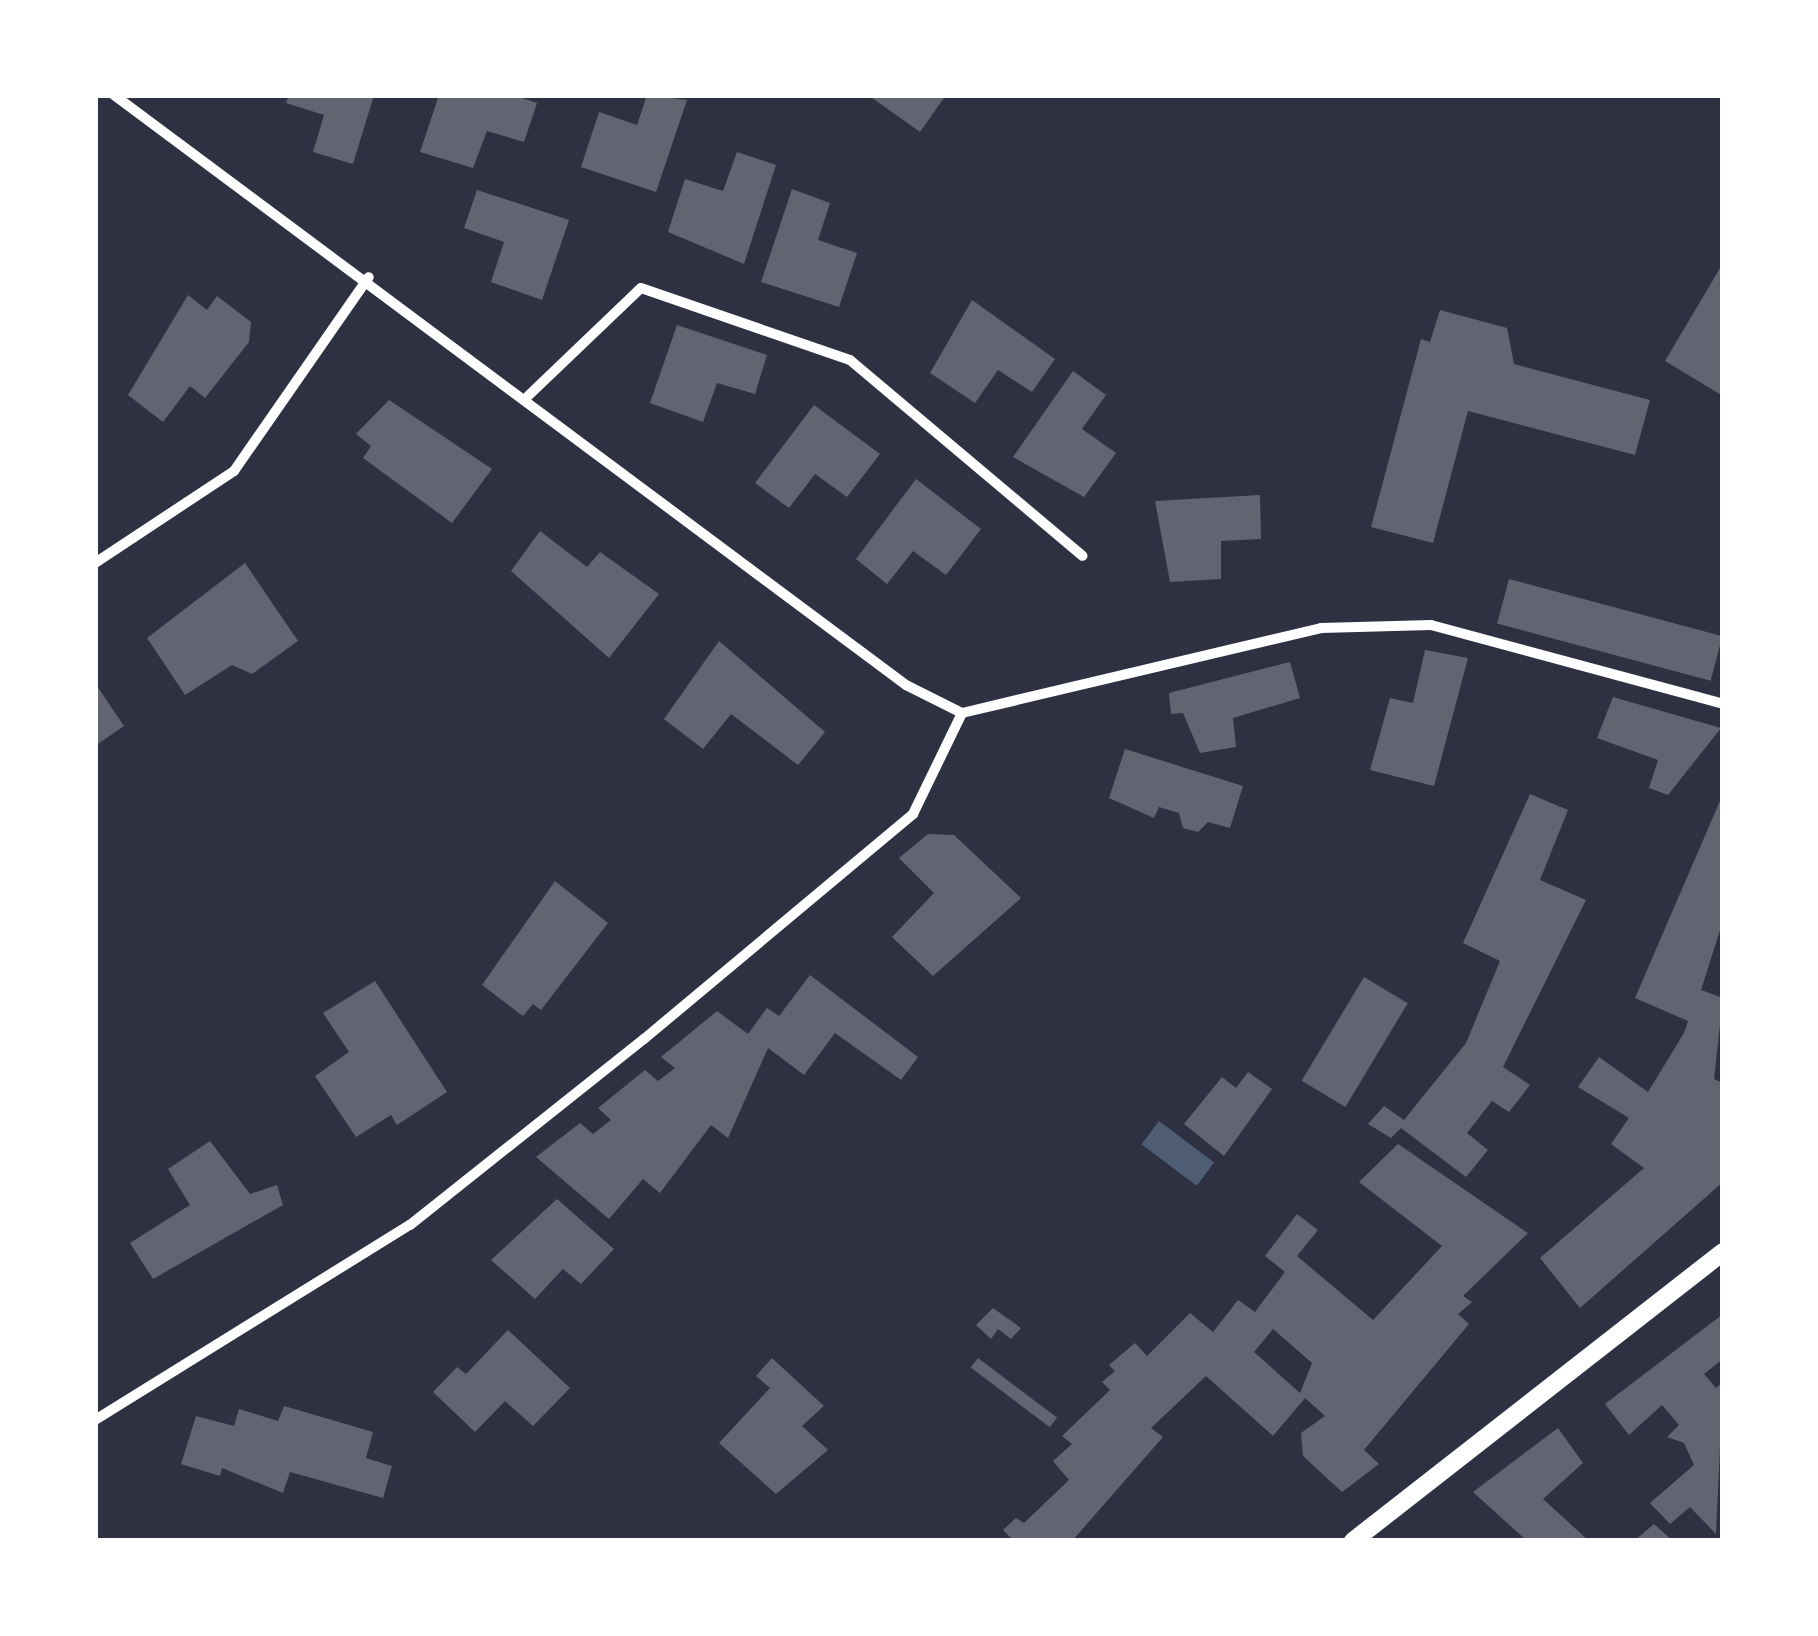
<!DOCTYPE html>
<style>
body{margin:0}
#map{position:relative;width:1818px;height:1636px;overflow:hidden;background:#2d3142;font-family:"Exo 2",sans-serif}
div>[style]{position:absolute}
.water>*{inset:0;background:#4f5d75;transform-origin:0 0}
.building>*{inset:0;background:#626471;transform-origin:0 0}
.minor>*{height:10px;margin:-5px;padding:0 5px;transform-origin:5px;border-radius:5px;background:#fff}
.tertiary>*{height:18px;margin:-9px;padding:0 9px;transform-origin:9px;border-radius:9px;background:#fff}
span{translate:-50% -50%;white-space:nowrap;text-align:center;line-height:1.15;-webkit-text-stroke:10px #fff;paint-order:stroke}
.frame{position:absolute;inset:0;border:98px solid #fff;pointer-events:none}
</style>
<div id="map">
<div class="water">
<div style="left:1159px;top:1121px;width:69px;height:29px;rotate:37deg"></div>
</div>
<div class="building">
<div style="clip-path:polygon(289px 95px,374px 95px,353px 164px,313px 152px,324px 115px,286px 103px)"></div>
<div style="clip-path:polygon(439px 95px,513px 95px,537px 103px,524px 142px,487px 131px,473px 168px,420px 152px)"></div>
<div style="clip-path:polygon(647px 95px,687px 100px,656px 192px,581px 167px,599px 112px,637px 125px)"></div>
<div style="clip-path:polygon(868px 95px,946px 95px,920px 132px)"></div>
<div style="clip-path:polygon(737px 152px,776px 165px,744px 264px,668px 232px,685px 179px,723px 191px)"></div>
<div style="clip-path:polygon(792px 189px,830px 203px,818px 240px,857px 253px,839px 307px,761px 282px)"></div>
<div style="clip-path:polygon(477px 190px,569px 220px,542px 300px,491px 282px,504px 242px,464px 228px)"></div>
<div style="clip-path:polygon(1723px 263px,1723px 396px,1665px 361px)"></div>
<div style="clip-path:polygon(188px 295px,207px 310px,217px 296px,251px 322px,249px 342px,205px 398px,190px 386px,163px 422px,128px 395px)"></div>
<div style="clip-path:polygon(972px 300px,1055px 359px,1032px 392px,998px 370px,975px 403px,930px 373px)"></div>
<div style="clip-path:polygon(1440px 310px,1507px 328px,1514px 364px,1650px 400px,1635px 455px,1468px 411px,1433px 543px,1371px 527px,1421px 339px,1430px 342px)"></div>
<div style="clip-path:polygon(677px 325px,767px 355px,755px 394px,717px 383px,703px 422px,650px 403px)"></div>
<div style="clip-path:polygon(1073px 371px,1106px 395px,1082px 429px,1116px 453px,1084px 497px,1013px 457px)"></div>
<div style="clip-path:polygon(389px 400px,492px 469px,452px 523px,363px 458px,371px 446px,356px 434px)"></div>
<div style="clip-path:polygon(814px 405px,880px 454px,847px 497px,815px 474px,789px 508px,755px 483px)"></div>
<div style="clip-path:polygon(916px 479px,981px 529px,946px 575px,913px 551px,887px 584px,856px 559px)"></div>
<div style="clip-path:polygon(1260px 495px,1261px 539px,1221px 541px,1221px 579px,1170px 582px,1155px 501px)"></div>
<div style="clip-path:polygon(540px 531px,587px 567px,600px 552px,659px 594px,609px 658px,511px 571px)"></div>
<div style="clip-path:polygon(245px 563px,298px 641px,252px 674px,232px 665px,185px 695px,147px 638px)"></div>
<div style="left:1509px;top:579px;width:221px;height:46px;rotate:15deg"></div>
<div style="clip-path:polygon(719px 641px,825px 732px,798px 765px,731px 714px,703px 749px,664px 719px)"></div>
<div style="clip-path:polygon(1425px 650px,1468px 658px,1434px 786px,1370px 770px,1390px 698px,1413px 703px)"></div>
<div style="clip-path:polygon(1290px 662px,1300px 698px,1233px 718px,1236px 747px,1200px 753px,1183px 713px,1171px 714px,1169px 693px)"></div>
<div style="clip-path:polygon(95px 683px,124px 726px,95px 746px)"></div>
<div style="clip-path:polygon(1613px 697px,1721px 728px,1668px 795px,1649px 788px,1658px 760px,1597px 738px)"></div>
<div style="clip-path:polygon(1125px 749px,1243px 786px,1230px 828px,1208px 822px,1198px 832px,1183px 828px,1179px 813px,1159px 807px,1154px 818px,1109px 798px)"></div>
<div style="clip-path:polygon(1530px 794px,1568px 810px,1540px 880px,1586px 900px,1503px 1067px,1530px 1085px,1509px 1112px,1492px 1101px,1467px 1133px,1488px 1150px,1466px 1177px,1401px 1128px,1391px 1138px,1368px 1124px,1384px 1106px,1404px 1120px,1466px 1043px,1500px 961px,1463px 943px)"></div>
<div style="clip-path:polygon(1723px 794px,1723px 921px,1701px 990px,1723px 998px,1714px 1079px,1723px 1083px,1723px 1182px,1580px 1308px,1540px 1258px,1644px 1168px,1611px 1144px,1629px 1118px,1578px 1087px,1599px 1057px,1648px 1092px,1684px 1033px,1688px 1021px,1635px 998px)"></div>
<div style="clip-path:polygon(928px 834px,954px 835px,1021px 898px,933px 976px,892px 937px,934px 893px,899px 858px)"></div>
<div style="clip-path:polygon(555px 881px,608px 923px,541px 1010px,533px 1004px,523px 1016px,482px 985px)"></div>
<div style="clip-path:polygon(810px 975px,918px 1057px,901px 1080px,835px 1033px,804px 1075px,768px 1048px,728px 1138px,711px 1125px,660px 1193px,643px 1179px,609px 1219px,536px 1157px,580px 1123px,593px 1134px,611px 1120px,598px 1108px,645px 1070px,658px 1081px,675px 1068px,661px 1057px,717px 1011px,748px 1034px,767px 1008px,779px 1016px)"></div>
<div style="left:1364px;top:977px;width:51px;height:121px;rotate:31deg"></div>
<div style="clip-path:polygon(375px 981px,447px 1092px,397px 1125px,391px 1115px,356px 1137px,315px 1076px,349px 1052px,323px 1013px)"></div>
<div style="clip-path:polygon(1248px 1072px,1272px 1089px,1224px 1156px,1184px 1124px,1222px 1077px,1236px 1088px)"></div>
<div style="clip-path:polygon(210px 1141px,250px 1194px,277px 1185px,283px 1205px,153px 1279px,130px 1243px,190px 1205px,168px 1169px)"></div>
<div style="clip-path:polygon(evenodd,1398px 1144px,1528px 1233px,1463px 1296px,1472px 1302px,1458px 1314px,1469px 1324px,1364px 1450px,1379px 1464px,1342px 1492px,1303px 1456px,1301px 1433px,1325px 1416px,1305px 1398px,1273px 1436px,1206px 1376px,1151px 1428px,1163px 1437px,1072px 1541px,1014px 1541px,1003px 1530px,1016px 1518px,1024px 1523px,1069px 1480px,1053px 1461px,1072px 1444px,1062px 1436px,1110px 1390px,1102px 1382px,1115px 1371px,1109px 1365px,1135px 1343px,1147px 1356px,1190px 1313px,1213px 1332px,1238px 1300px,1255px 1312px,1285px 1272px,1265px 1256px,1297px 1214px,1318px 1230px,1297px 1256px,1373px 1320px,1442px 1246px,1359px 1182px,1398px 1144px,1273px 1329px,1312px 1363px,1300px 1393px,1254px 1352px,1273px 1329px)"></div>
<div style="clip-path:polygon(557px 1199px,614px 1249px,581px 1284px,563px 1269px,535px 1299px,491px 1260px)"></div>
<div style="clip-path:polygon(993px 1308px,1021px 1328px,1011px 1339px,998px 1329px,991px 1339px,976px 1325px)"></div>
<div style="clip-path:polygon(1723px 1314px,1723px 1359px,1704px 1374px,1716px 1388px,1723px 1382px,1716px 1534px,1690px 1507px,1670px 1524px,1650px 1503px,1694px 1465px,1684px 1443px,1667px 1437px,1679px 1425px,1662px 1405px,1629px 1435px,1605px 1404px)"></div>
<div style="clip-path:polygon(508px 1330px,570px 1388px,533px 1426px,505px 1401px,475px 1432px,433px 1392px,457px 1367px,466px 1374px)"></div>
<div style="clip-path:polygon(772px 1358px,824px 1406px,802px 1426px,828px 1450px,776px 1494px,719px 1443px,770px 1388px,756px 1376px)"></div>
<div style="left:978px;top:1358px;width:99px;height:12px;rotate:37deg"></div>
<div style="clip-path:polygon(284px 1406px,373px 1432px,366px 1458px,392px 1466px,383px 1498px,290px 1472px,283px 1493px,222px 1468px,220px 1476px,181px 1464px,196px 1416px,234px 1426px,239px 1409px,278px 1421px)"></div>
<div style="clip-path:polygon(1558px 1428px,1583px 1463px,1543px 1499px,1589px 1541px,1527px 1541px,1473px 1492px)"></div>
<div style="clip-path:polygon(1654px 1524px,1673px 1541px,1634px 1541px)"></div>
</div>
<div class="minor">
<div style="left:114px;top:95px;width:988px;rotate:36.68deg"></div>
<div style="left:906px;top:685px;width:63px;rotate:26.6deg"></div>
<div style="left:528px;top:396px;width:156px;rotate:-43.7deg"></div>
<div style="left:641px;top:288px;width:221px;rotate:19deg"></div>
<div style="left:850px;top:360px;width:304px;rotate:40.1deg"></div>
<div style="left:95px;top:563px;width:167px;rotate:-33.5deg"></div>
<div style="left:234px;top:471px;width:236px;rotate:-55.2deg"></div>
<div style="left:962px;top:713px;width:369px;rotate:-13.3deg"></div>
<div style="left:1321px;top:628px;width:110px;rotate:-1.6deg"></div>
<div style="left:1431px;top:625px;width:302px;rotate:15.1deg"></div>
<div style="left:95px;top:1420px;width:370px;rotate:-31.8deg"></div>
<div style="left:410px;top:1225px;width:299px;rotate:-38.5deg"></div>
<div style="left:644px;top:1039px;width:351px;rotate:-39.9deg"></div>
<div style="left:913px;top:814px;width:112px;rotate:-64.1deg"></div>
</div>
<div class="tertiary">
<div style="left:1353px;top:1541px;width:469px;rotate:-38deg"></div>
</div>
<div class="frame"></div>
</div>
